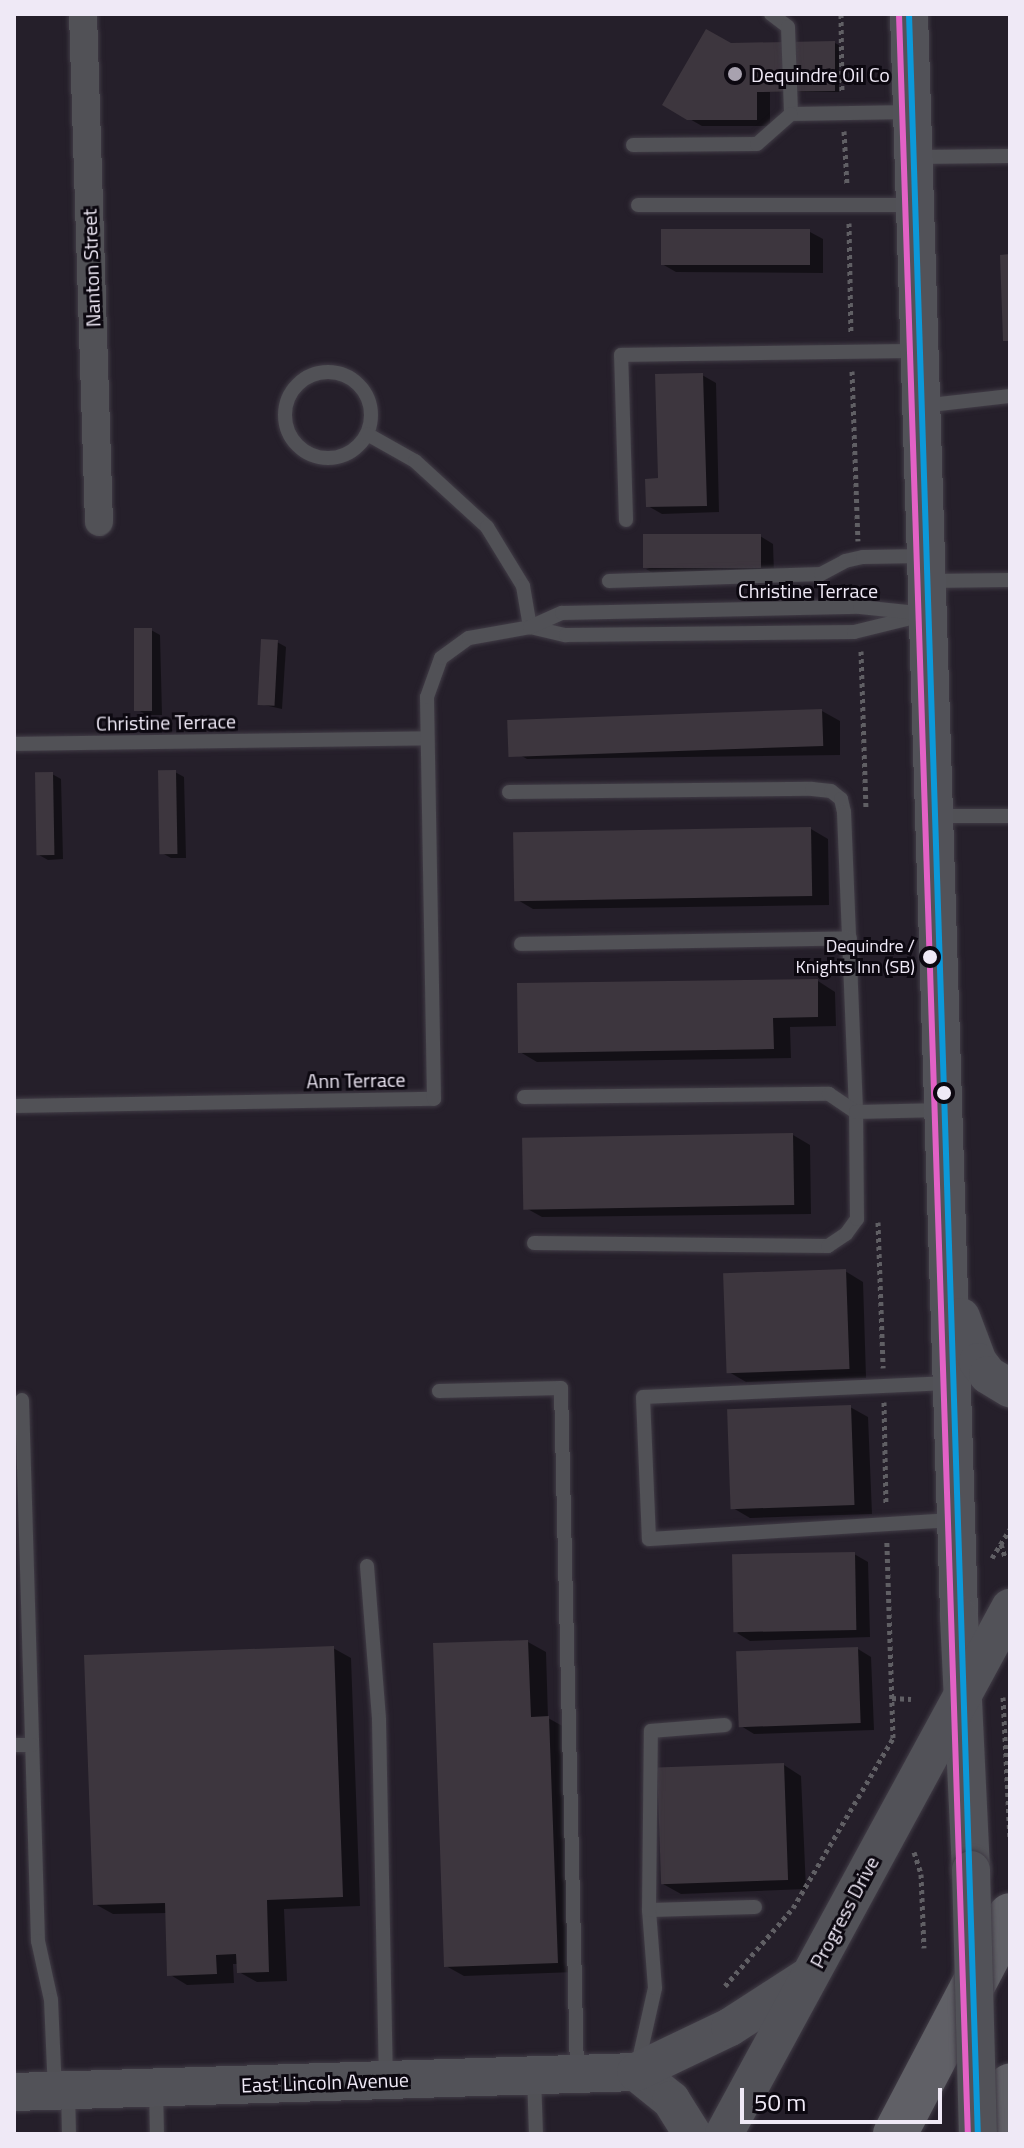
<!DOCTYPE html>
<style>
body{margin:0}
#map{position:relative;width:1024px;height:2148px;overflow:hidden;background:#251f2a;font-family:"Titillium Web",sans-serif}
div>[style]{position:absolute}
.shadow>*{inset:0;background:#0007}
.building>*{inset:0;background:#3d363e;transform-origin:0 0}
.path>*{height:5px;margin-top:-2.5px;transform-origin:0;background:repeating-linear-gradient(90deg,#605f64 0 4px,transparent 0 8px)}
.roads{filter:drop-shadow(0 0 2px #413c46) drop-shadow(0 0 2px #413c46)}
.lane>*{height:14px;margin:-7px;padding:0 7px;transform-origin:7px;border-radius:7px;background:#515156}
.lane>.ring{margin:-7px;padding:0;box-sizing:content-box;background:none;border:14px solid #515156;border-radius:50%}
.street>*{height:28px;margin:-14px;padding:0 14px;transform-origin:14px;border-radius:14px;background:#515156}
.secondary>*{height:38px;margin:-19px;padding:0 19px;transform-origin:19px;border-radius:19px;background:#525258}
.highway>*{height:44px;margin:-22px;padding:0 22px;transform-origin:22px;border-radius:22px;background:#606066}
.bridges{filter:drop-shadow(0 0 2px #413c46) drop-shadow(0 0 2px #413c46)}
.secondary-bridge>*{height:38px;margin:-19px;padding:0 19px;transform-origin:19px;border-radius:19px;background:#525258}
.bus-1>*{height:6px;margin:-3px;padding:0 3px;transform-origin:3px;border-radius:3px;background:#0c99d9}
.bus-2>*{height:6px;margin:-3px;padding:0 3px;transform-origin:3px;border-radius:3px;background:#e361c6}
.dots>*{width:22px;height:22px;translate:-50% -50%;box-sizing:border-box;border:4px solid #0c0810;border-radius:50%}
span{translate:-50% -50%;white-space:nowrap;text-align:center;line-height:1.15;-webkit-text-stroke:6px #0c0810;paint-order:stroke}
.bus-label{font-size:18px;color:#efe9f6}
.right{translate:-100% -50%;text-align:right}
.poi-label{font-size:20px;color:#efe9f6}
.left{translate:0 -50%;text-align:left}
.street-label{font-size:20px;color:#efe9f6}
.frame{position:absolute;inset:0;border:16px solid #efe9f6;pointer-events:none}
.scale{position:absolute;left:740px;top:2088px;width:202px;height:36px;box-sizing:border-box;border:4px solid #efe9f6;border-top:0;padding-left:10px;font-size:24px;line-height:28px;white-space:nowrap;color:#efe9f6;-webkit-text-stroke:6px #0c0810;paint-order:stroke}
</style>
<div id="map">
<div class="shadow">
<div style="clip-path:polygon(835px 43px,839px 45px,839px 92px,770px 92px,770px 126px,702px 126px,665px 105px,731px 45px)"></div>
<div style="clip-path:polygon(810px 232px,823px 239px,823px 273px,676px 272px,662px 264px)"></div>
<div style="clip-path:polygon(702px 375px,716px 383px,719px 512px,662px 514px,648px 506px)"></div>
<div style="clip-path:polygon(760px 536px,773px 544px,774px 574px,659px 577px,646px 569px)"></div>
<div style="clip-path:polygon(151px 630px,160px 635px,162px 715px,147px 715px,138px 710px)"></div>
<div style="clip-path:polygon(277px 642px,286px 647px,282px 709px,260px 704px)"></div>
<div style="clip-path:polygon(822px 711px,840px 721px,840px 755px,527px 759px,509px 749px)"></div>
<div style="clip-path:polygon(175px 772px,184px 777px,186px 858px,171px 858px,162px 853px)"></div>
<div style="clip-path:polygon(52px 774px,61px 779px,63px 859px,48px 860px,39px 855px)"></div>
<div style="clip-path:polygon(811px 829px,828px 839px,829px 905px,533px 909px,516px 899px)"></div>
<div style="clip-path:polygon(818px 981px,835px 992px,836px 1026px,790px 1027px,791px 1058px,537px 1062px,520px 1052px)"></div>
<div style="clip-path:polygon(793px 1135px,810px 1145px,811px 1214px,542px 1217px,524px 1207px)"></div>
<div style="clip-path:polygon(845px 1271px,863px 1282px,866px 1378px,746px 1382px,729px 1372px)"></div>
<div style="clip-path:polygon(850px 1407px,868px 1417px,872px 1514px,750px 1518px,733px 1508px)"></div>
<div style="clip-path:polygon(854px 1554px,868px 1562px,870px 1637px,750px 1641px,737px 1633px)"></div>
<div style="clip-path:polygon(528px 1642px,546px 1652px,548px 1718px,566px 1728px,575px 1972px,464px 1976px,446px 1966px)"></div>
<div style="clip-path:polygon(333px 1648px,351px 1658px,360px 1906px,284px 1909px,287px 1981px,257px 1982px,239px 1972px,239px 1964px,233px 1964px,234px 1983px,187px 1985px,169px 1974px,167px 1913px,113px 1914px,95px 1904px)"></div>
<div style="clip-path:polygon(858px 1649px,871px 1657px,874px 1730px,754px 1734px,741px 1726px)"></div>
<div style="clip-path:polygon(784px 1765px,801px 1776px,806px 1889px,681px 1894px,663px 1884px)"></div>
</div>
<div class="building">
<div style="clip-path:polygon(706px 29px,731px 43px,835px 41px,835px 91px,757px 92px,757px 120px,687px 120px,662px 105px)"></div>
<div style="left:661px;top:229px;width:149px;height:36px"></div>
<div style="clip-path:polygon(1010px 254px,1010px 341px,1003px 341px,1000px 255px)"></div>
<div style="clip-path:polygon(703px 373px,707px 506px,646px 507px,645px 479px,658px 478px,655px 374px)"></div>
<div style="left:761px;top:534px;width:34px;height:118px;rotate:90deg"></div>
<div style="left:134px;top:628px;width:18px;height:83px"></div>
<div style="left:261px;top:639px;width:17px;height:66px;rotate:3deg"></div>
<div style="left:822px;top:709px;width:37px;height:315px;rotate:88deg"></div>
<div style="left:176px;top:770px;width:84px;height:18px;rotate:89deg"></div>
<div style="left:53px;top:772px;width:83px;height:18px;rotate:89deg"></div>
<div style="left:811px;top:827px;width:69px;height:298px;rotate:89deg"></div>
<div style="clip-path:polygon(818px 979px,818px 1017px,773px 1018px,774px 1049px,518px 1053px,517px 983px)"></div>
<div style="left:793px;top:1133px;width:72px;height:271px;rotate:89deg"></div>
<div style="left:846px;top:1269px;width:100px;height:123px;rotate:88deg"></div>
<div style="left:851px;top:1405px;width:100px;height:124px;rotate:88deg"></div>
<div style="left:855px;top:1552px;width:78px;height:123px;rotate:89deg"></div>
<div style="clip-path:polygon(528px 1640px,531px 1717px,549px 1716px,558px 1963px,444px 1967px,433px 1643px)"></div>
<div style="clip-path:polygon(334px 1646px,343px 1897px,267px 1900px,269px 1972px,237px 1973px,236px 1954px,216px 1955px,217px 1974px,167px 1976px,165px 1903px,93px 1905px,84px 1655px)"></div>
<div style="left:858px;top:1647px;width:76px;height:122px;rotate:88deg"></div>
<div style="left:784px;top:1763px;width:117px;height:127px;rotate:88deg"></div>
</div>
<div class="path">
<div style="left:841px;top:14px;width:79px;rotate:89.3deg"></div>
<div style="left:844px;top:131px;width:54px;rotate:86.8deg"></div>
<div style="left:849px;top:223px;width:110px;rotate:89deg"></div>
<div style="left:852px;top:371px;width:170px;rotate:88deg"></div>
<div style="left:861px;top:651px;width:158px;rotate:88.2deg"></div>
<div style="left:878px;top:1222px;width:146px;rotate:88deg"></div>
<div style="left:884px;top:1402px;width:102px;rotate:88.9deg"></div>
<div style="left:1001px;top:1544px;width:14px;rotate:73deg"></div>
<div style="left:992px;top:1558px;width:34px;rotate:-58deg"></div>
<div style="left:1003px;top:1697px;width:143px;rotate:87.2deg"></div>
<div style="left:892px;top:1698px;width:19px;rotate:3deg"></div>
<div style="left:914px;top:1852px;width:23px;rotate:72deg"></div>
<div style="left:921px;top:1874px;width:74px;rotate:87.7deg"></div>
<div style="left:725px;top:1986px;width:103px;rotate:-48.9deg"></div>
<div style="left:793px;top:1908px;width:197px;rotate:-59.5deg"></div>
<div style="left:893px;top:1738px;width:196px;rotate:-91.8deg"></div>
</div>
<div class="roads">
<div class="lane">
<div style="left:771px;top:14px;width:21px;rotate:37deg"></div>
<div style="left:788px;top:27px;width:87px;rotate:88deg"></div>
<div style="left:791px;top:114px;width:120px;rotate:-1deg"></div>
<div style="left:633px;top:145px;width:124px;rotate:-0.5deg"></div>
<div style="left:757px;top:144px;width:45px;rotate:-41.4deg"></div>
<div style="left:914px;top:157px;width:96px;rotate:-0.6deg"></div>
<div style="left:638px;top:205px;width:275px"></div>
<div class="ring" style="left:285px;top:372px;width:72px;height:72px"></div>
<div style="left:922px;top:406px;width:89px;rotate:-6.5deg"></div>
<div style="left:367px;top:434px;width:55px;rotate:29.4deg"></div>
<div style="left:415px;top:461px;width:98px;rotate:42.5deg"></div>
<div style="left:487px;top:527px;width:69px;rotate:58.6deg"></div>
<div style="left:523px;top:586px;width:42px;rotate:80.3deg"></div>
<div style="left:626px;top:520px;width:165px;rotate:-91.7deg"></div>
<div style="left:621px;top:355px;width:299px;rotate:-0.8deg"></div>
<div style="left:609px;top:581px;width:212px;rotate:-1.9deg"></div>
<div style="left:821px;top:574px;width:27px;rotate:-28deg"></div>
<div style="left:845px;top:561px;width:18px;rotate:-13deg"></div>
<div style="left:863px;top:557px;width:61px;rotate:-0.9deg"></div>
<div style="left:927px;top:581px;width:83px;rotate:-0.7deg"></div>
<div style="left:530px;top:627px;width:37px;rotate:13deg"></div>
<div style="left:566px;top:635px;width:288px;rotate:-0.6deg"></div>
<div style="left:854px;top:632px;width:67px;rotate:-13.8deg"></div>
<div style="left:14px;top:744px;width:412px;rotate:-0.8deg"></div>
<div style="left:509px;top:792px;width:303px;rotate:-0.6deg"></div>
<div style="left:812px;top:789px;width:19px;rotate:6deg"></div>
<div style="left:831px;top:791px;width:13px;rotate:39deg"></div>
<div style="left:841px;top:799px;width:13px;rotate:77deg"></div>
<div style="left:844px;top:812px;width:300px;rotate:87.7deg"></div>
<div style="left:936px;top:816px;width:74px"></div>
<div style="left:521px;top:944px;width:329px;rotate:-1deg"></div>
<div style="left:524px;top:1097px;width:305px;rotate:-0.6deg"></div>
<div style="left:829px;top:1094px;width:32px;rotate:34deg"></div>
<div style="left:14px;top:1106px;width:420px;rotate:-1deg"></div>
<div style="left:434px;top:1099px;width:402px;rotate:-91deg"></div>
<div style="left:427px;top:697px;width:41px;rotate:-70.3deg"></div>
<div style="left:441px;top:658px;width:34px;rotate:-36deg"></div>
<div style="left:469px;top:638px;width:62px;rotate:-10.2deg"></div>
<div style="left:530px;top:627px;width:35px;rotate:-24deg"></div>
<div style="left:562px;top:613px;width:298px;rotate:-1.2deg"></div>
<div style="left:860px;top:607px;width:67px;rotate:6deg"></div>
<div style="left:534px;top:1243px;width:294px;rotate:0.6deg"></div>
<div style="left:828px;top:1246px;width:22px;rotate:-34deg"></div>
<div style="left:846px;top:1234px;width:19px;rotate:-54deg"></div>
<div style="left:857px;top:1219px;width:107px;rotate:-90.5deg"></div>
<div style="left:856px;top:1112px;width:87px;rotate:-1.3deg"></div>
<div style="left:950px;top:1383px;width:307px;rotate:177.4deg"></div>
<div style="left:643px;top:1397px;width:142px;rotate:87.6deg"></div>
<div style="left:649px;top:1539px;width:305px;rotate:-3.6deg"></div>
<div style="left:439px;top:1391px;width:122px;rotate:-1.4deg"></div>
<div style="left:561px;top:1388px;width:685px;rotate:88.66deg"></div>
<div style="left:22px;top:1400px;width:541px;rotate:88.31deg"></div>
<div style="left:38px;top:1941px;width:60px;rotate:77.6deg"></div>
<div style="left:51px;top:2000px;width:90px;rotate:87.5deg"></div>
<div style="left:367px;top:1566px;width:154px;rotate:85.5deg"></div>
<div style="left:379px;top:1720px;width:360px;rotate:88.9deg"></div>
<div style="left:14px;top:1745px;width:18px"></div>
<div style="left:649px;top:1910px;width:106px;rotate:-1.6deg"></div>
<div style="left:638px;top:2064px;width:78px;rotate:-77.4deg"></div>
<div style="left:655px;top:1988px;width:78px;rotate:-94.4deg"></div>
<div style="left:649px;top:1910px;width:179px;rotate:-89.4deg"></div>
<div style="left:651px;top:1731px;width:74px;rotate:-4.6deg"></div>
<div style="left:534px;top:2075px;width:59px;rotate:88.1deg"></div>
<div style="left:156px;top:2088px;width:46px;rotate:88.8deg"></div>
<div style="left:68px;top:2091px;width:43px;rotate:88.7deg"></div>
</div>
<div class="street">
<div style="left:83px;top:14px;width:508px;rotate:88.2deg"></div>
</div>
<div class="secondary">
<div style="left:909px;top:14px;width:1603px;rotate:88.21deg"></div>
<div style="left:959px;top:1616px;width:254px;rotate:87.3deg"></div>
<div style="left:961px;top:1317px;width:48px;rotate:69.3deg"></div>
<div style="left:978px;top:1362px;width:16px;rotate:52deg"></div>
<div style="left:988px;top:1375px;width:26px;rotate:31deg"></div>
<div style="left:636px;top:2072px;width:45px;rotate:38.7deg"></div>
<div style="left:671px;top:2100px;width:40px;rotate:58deg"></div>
<div style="left:14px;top:2092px;width:622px;rotate:-1.84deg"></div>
<div style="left:636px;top:2072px;width:104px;rotate:-25.6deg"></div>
<div style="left:730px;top:2027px;width:94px;rotate:-32.8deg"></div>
<div style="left:724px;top:2134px;width:599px;rotate:-61.47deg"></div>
</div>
<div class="highway">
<div style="left:895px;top:2134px;width:247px;rotate:-62.3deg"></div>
<div style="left:984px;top:2134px;width:55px;rotate:-61.6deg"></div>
</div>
</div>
<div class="bridges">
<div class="secondary-bridge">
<div style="left:971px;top:1870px;width:264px;rotate:88.5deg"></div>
</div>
</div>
<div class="bus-1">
<div style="left:909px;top:14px;width:2121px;rotate:88.14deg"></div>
</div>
<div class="bus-2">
<div style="left:899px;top:14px;width:2121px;rotate:88.14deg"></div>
</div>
<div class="dots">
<div style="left:735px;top:74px;background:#a8a2af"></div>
<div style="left:930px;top:957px;background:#efe9f6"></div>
<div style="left:944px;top:1093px;background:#efe9f6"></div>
</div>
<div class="bus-label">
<span class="right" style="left:915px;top:957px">Dequindre /<br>Knights Inn (SB)</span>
</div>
<div class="poi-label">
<span class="left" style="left:751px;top:74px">Dequindre Oil Co</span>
</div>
<div class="street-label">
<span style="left:91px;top:268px;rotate:-92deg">Nanton Street</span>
<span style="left:808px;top:590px">Christine Terrace</span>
<span style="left:166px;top:722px;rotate:-1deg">Christine Terrace</span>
<span style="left:356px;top:1080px;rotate:-1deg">Ann Terrace</span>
<span style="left:844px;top:1912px;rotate:-62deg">Progress Drive</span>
<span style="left:325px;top:2082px;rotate:-2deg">East Lincoln Avenue</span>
</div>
<div class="frame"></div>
<div class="scale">50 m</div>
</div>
